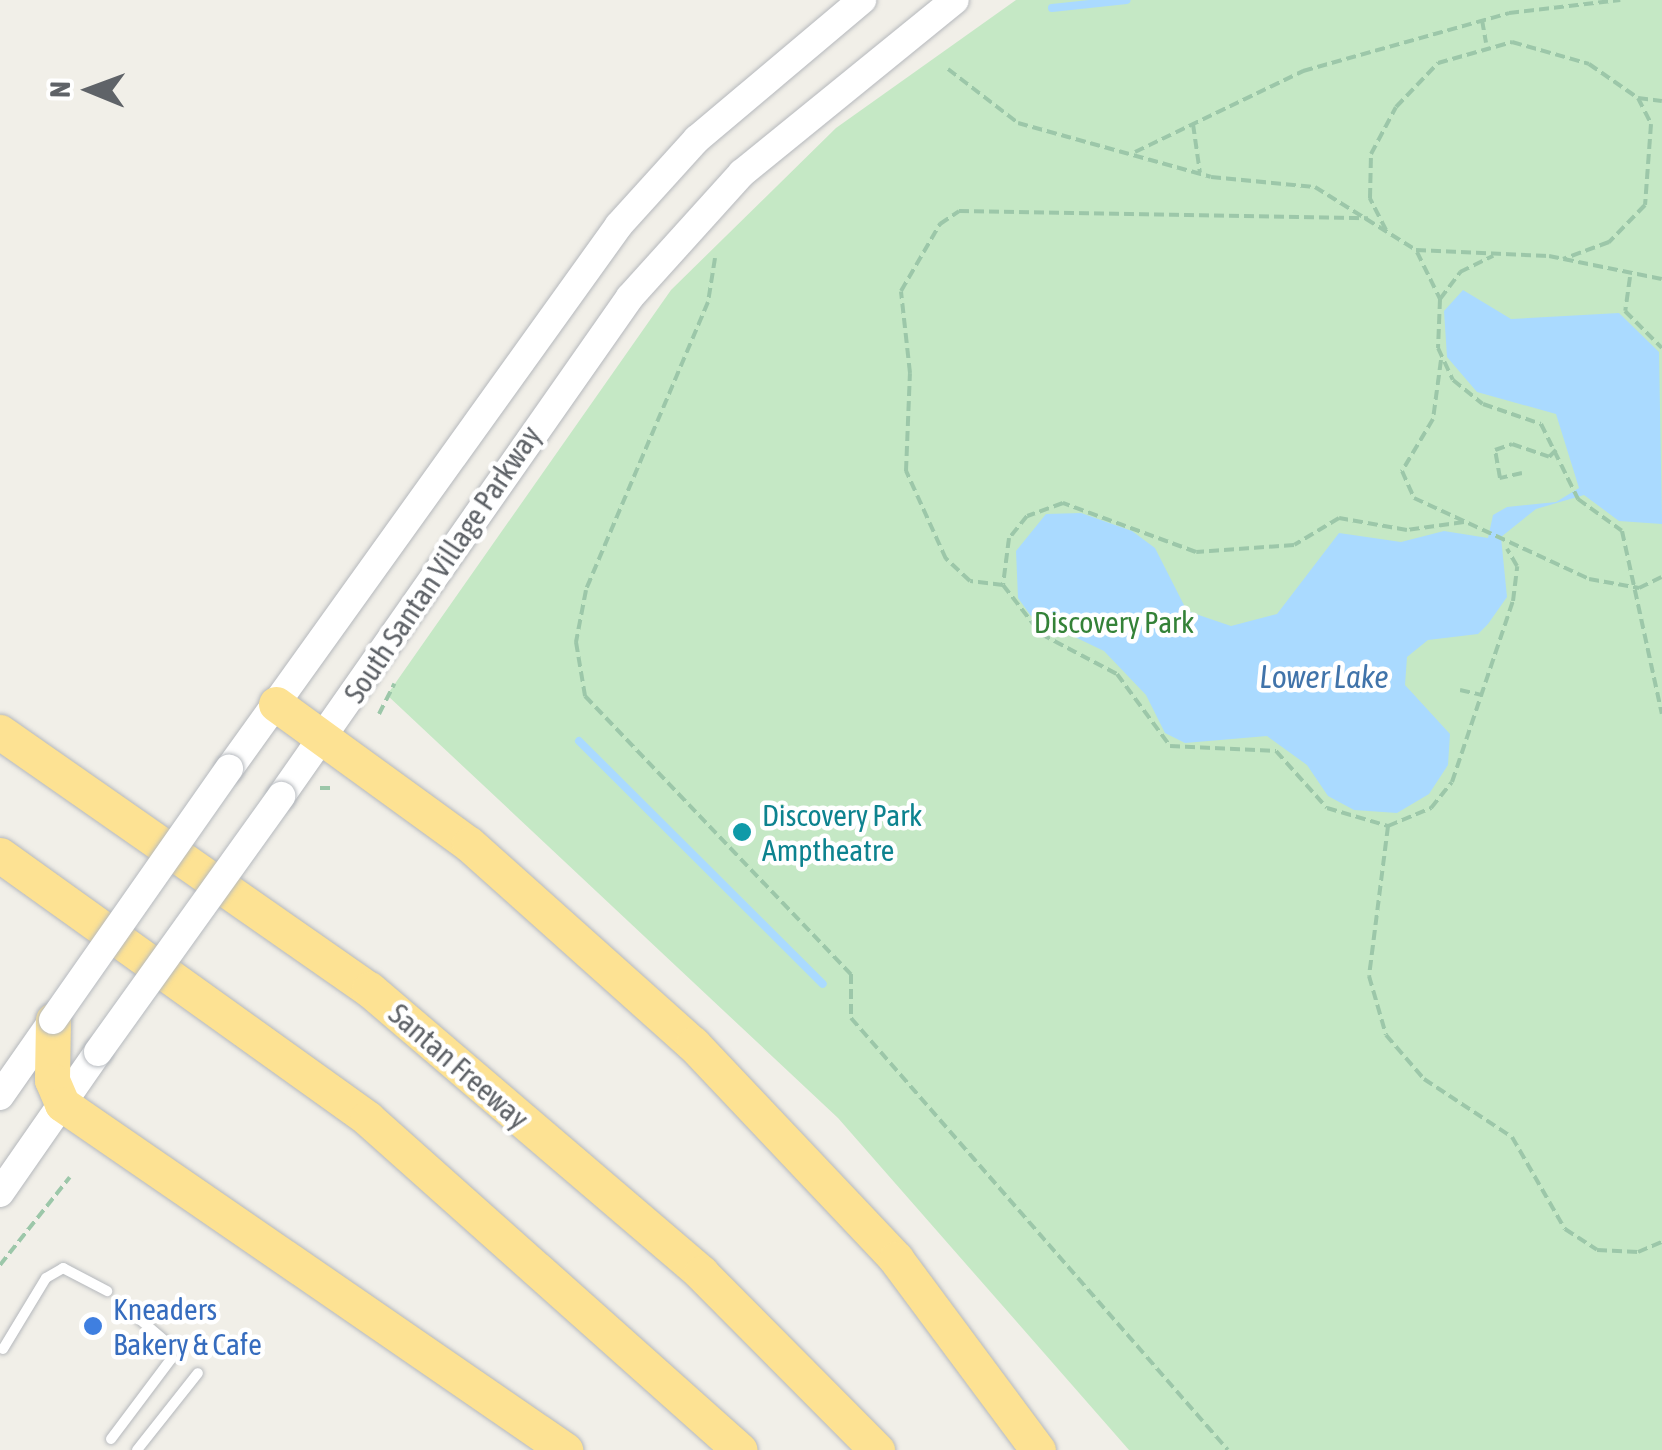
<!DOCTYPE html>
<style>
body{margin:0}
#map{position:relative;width:1662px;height:1450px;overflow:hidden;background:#f1efe8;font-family:"Asap Condensed",sans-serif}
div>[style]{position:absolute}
.green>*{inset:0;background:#c5e8c5}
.water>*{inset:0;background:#aadaff}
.stream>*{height:8px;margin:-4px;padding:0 4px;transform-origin:4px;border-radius:4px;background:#aadaff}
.path>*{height:4px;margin-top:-2px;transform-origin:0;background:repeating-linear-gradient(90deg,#9cc7a9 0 10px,transparent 0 15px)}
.roads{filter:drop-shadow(0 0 2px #b5b8bc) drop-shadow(0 0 2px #b5b8bc)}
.service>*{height:10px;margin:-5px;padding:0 5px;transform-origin:5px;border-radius:5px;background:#fff}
.secondary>*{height:28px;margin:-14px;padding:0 14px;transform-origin:14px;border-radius:14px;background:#fff}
.motorway>*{height:35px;margin:-17.5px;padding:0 17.5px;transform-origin:17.5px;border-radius:17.5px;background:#fde293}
.bridges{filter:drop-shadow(0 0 2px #b6babf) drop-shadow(0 0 2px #b6babf)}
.secondary-bridge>*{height:28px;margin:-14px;padding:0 14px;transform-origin:14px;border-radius:14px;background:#fff}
.dots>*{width:28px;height:28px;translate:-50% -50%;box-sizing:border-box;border:5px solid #fff;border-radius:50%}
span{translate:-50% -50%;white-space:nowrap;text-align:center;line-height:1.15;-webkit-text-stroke:9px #fff;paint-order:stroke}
.street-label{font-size:30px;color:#5f6368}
.park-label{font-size:30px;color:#348238}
.culture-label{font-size:30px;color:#0d838f}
.left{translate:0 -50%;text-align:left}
.shop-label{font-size:30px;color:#366cbe}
.water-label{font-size:32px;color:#4174aa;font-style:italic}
.north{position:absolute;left:40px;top:40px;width:100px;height:100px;-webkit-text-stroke:8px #fff;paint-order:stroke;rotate:271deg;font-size:28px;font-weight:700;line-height:40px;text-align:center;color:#5f6368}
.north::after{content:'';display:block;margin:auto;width:35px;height:45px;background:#5f6368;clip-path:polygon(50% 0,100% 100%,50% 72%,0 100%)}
</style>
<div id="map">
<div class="green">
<div style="clip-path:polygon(1016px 0,1662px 0,1662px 1450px,1129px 1450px,838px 1118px,387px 695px,671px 290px,836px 128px)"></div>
</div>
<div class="water">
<div style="clip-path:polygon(1463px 290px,1511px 319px,1619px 313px,1659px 352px,1662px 524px,1619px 521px,1584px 495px,1536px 509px,1501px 537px,1507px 597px,1488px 624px,1478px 634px,1428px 640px,1407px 657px,1405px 685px,1450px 734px,1448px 765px,1429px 794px,1397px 813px,1354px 810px,1328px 796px,1307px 765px,1267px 736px,1185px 743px,1165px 733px,1146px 695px,1104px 651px,1031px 616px,1018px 598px,1016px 551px,1046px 514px,1081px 513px,1132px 531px,1155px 548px,1187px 611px,1231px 626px,1277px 614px,1339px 533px,1401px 542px,1444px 531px,1488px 538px,1493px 515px,1507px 507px,1556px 502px,1579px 488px,1556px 414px,1477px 392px,1447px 357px,1444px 311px)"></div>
</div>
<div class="stream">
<div style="left:1052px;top:8px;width:75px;rotate:-6.1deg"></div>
<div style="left:579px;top:741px;width:344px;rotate:44.9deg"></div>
</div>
<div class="path">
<div style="left:1482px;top:20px;width:23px;rotate:80deg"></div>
<div style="left:948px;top:69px;width:88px;rotate:37.6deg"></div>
<div style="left:1018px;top:123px;width:200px;rotate:15.6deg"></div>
<div style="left:1211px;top:177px;width:104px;rotate:5.5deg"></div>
<div style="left:1315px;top:187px;width:119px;rotate:32deg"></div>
<div style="left:1416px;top:250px;width:133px;rotate:2.6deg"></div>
<div style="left:1549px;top:256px;width:115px;rotate:11.5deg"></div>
<div style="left:1638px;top:98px;width:24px;rotate:7deg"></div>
<div style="left:1193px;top:124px;width:49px;rotate:81.9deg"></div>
<div style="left:1135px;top:152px;width:187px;rotate:-25.7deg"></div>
<div style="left:1303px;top:71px;width:214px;rotate:-15.7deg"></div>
<div style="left:1509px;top:13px;width:112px;rotate:-6.7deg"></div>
<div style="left:1386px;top:230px;width:36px;rotate:-117deg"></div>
<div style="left:1370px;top:198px;width:44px;rotate:-88.7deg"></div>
<div style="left:1371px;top:154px;width:53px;rotate:-62deg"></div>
<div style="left:1396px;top:107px;width:61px;rotate:-46.3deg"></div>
<div style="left:1438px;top:63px;width:77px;rotate:-15.8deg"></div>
<div style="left:1512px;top:42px;width:80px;rotate:15.9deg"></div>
<div style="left:1589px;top:64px;width:60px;rotate:34.8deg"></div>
<div style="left:1638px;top:98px;width:29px;rotate:63deg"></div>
<div style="left:1651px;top:124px;width:81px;rotate:94.2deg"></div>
<div style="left:1645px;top:205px;width:52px;rotate:134.2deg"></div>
<div style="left:1609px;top:242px;width:49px;rotate:159.7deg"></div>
<div style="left:1417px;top:252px;width:52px;rotate:63.9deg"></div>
<div style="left:1440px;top:299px;width:49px;rotate:92.3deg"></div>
<div style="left:1438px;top:348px;width:35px;rotate:65deg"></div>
<div style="left:1453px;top:380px;width:38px;rotate:39deg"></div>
<div style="left:1483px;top:404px;width:61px;rotate:19deg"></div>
<div style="left:1541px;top:424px;width:84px;rotate:63.7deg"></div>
<div style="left:1578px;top:499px;width:54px;rotate:36deg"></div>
<div style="left:1622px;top:531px;width:187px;rotate:77.7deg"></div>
<div style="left:715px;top:258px;width:45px;rotate:99deg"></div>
<div style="left:708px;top:302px;width:313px;rotate:113deg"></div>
<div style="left:586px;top:590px;width:53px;rotate:100.9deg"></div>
<div style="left:576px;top:642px;width:55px;rotate:80.5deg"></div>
<div style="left:585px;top:696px;width:385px;rotate:46.3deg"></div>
<div style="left:851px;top:974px;width:44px;rotate:90deg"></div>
<div style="left:851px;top:1018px;width:573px;rotate:48.89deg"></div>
<div style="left:1630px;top:277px;width:34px;rotate:98deg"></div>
<div style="left:1625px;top:311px;width:52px;rotate:45deg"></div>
<div style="left:1440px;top:299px;width:34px;rotate:-53deg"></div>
<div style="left:1460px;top:272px;width:37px;rotate:-26deg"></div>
<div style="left:1441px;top:360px;width:60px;rotate:97.7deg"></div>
<div style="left:1433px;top:419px;width:61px;rotate:120.8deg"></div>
<div style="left:1402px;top:471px;width:30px;rotate:66deg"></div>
<div style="left:1414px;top:498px;width:193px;rotate:24.8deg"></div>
<div style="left:1589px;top:579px;width:51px;rotate:10.2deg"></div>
<div style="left:1639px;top:588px;width:25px;rotate:-26deg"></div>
<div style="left:1522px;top:473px;width:23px;rotate:167deg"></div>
<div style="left:1500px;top:478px;width:28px;rotate:-100deg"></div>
<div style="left:1495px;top:450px;width:18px;rotate:-19deg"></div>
<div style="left:1512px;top:444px;width:39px;rotate:19deg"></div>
<div style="left:1549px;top:457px;width:10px;rotate:-45deg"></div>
<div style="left:1464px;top:522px;width:58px;rotate:172deg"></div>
<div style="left:1407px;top:530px;width:69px;rotate:-170deg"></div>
<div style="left:1339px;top:518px;width:52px;rotate:149deg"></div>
<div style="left:1294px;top:545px;width:98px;rotate:175.9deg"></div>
<div style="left:1196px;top:552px;width:142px;rotate:-159.8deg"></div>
<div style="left:1063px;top:503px;width:38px;rotate:160deg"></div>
<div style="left:1027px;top:516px;width:28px;rotate:129deg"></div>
<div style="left:1009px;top:538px;width:47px;rotate:97.3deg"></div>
<div style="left:1003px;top:585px;width:62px;rotate:52.2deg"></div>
<div style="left:1041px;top:634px;width:86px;rotate:27.8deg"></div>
<div style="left:1117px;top:674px;width:89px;rotate:53.6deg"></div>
<div style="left:1170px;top:746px;width:106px;rotate:2.7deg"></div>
<div style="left:1276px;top:751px;width:76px;rotate:48.2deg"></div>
<div style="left:1327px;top:808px;width:64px;rotate:16.4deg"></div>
<div style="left:1388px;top:826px;width:47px;rotate:-22.7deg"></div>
<div style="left:1431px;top:808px;width:33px;rotate:-51deg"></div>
<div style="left:1452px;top:782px;width:191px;rotate:-71.4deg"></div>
<div style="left:1513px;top:601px;width:35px;rotate:-83deg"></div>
<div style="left:1517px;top:566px;width:20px;rotate:-120deg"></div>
<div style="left:1003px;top:585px;width:33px;rotate:-173deg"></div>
<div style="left:970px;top:581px;width:33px;rotate:-137deg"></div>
<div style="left:946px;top:559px;width:97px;rotate:-114.4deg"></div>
<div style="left:906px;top:471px;width:98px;rotate:-87.7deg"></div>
<div style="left:910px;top:373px;width:82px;rotate:-96.3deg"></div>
<div style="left:901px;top:291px;width:78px;rotate:-59.8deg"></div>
<div style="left:940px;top:224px;width:23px;rotate:-34deg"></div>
<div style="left:959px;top:211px;width:409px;rotate:1deg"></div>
<div style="left:1460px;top:690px;width:23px;rotate:13deg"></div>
<div style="left:379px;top:714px;width:34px;rotate:-63deg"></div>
<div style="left:320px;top:788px;width:10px"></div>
<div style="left:1388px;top:826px;width:151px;rotate:97.2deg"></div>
<div style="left:1369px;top:976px;width:61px;rotate:73.9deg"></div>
<div style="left:1386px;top:1035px;width:58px;rotate:49.2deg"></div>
<div style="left:1424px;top:1079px;width:105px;rotate:33.4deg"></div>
<div style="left:1512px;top:1137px;width:106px;rotate:60.1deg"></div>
<div style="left:1565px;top:1229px;width:38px;rotate:33deg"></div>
<div style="left:1597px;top:1250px;width:41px;rotate:2.8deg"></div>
<div style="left:1638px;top:1252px;width:26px;rotate:-23deg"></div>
<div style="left:0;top:1265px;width:112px;rotate:-51.5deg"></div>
</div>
<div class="roads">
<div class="service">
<div style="left:3px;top:1349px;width:83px;rotate:-58.8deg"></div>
<div style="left:46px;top:1278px;width:20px;rotate:-30deg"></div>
<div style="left:63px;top:1268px;width:50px;rotate:27.6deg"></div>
<div style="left:111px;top:1439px;width:100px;rotate:-53.1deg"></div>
<div style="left:171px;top:1359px;width:20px;rotate:-110deg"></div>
<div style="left:164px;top:1340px;width:52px;rotate:-139.6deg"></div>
<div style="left:137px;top:1450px;width:98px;rotate:-51.6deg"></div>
</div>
<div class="secondary">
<div style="left:229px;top:769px;width:669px;rotate:-54.36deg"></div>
<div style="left:619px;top:225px;width:116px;rotate:-47.8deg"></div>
<div style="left:697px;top:139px;width:216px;rotate:-40.1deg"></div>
<div style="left:281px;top:796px;width:609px;rotate:-55.03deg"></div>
<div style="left:630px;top:297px;width:167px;rotate:-47.9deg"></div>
<div style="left:742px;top:173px;width:274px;rotate:-39.1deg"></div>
<div style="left:0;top:1096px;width:93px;rotate:-55.1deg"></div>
<div style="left:0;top:1193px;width:172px;rotate:-55.2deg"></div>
</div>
<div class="motorway">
<div style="left:276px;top:704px;width:238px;rotate:36deg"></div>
<div style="left:469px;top:844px;width:300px;rotate:41.8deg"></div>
<div style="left:693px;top:1044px;width:296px;rotate:46.6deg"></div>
<div style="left:896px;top:1259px;width:238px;rotate:53.4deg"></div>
<div style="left:0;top:732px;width:450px;rotate:34.9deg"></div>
<div style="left:369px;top:989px;width:437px;rotate:40.5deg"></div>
<div style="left:701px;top:1273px;width:250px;rotate:45.2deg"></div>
<div style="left:0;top:855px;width:452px;rotate:35.6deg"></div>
<div style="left:367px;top:1118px;width:499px;rotate:41.7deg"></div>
<div style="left:53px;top:1020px;width:60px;rotate:91deg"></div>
<div style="left:52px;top:1080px;width:26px;rotate:67deg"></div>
<div style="left:62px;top:1104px;width:611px;rotate:34.52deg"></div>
</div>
</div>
<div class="bridges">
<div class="secondary-bridge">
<div style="left:53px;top:1020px;width:307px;rotate:-55deg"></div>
<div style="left:98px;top:1052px;width:315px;rotate:-54.4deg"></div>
</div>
</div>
<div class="dots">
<div style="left:742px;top:832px;background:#0f9aa8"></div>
<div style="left:93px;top:1326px;background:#3f7fe0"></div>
</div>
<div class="street-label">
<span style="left:442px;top:564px;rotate:-56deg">South Santan Village Parkway</span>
<span style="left:459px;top:1066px;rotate:41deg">Santan Freeway</span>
</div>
<div class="park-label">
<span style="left:1114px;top:622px">Discovery Park</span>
</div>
<div class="culture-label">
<span class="left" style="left:762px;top:832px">Discovery Park<br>Amptheatre</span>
</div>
<div class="shop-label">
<span class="left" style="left:113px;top:1326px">Kneaders<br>Bakery &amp; Cafe</span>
</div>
<div class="water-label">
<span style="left:1324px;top:677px">Lower Lake</span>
</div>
<div class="north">N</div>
</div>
